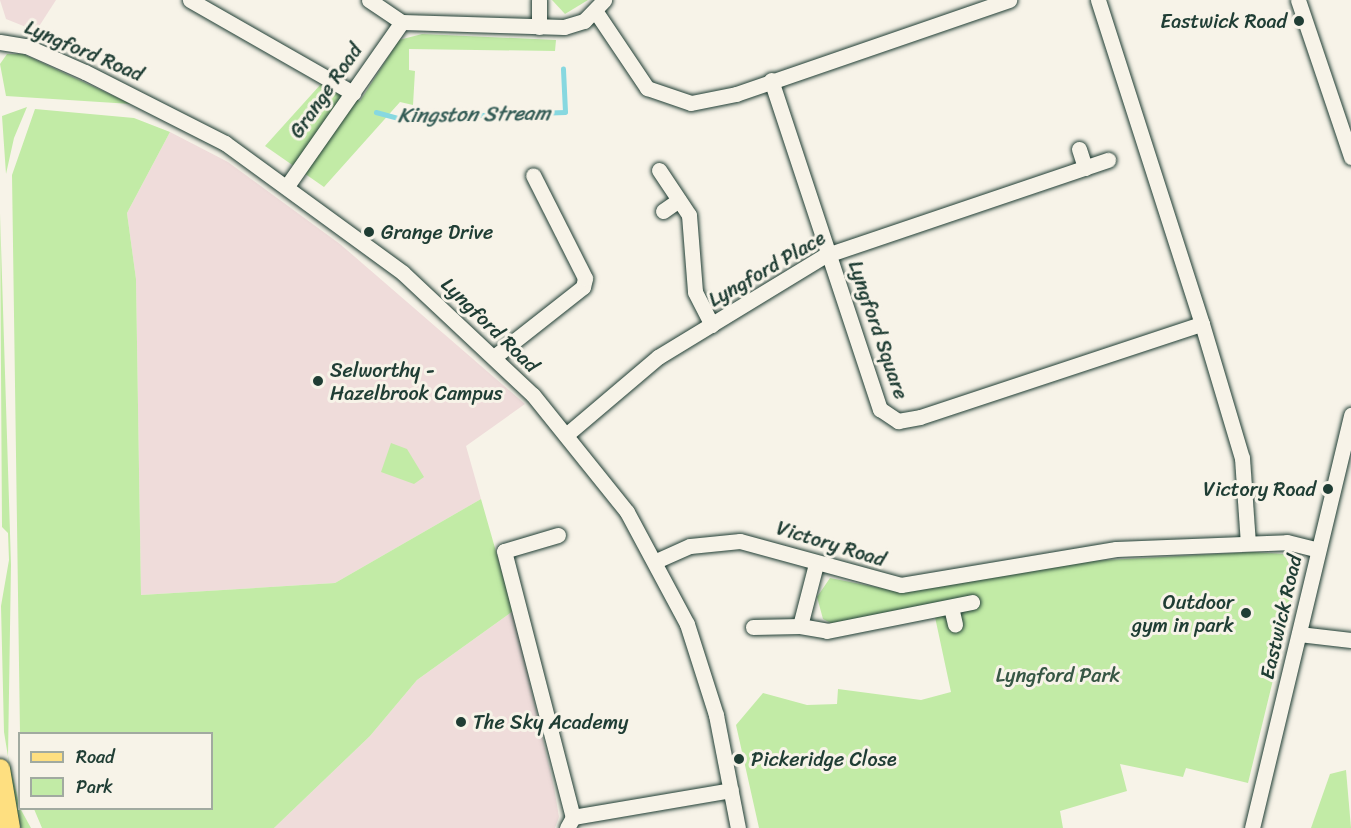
<!DOCTYPE html>
<style>
body{margin:0}
#map{position:relative;width:1351px;height:828px;overflow:hidden;background:#f7f3e8;font-family:Sriracha,sans-serif}
div>[style]{position:absolute}
.built>*{inset:0;background:#efdcda}
.green>*{inset:0;background:#c2eba6}
.stream>*{height:4.5px;margin:-2.25px;padding:0 2.25px;transform-origin:2.25px;border-radius:2.25px;background:#87d8e0}
.roads{filter:drop-shadow(0 0 2px #1f3d34) drop-shadow(0 0 2px #1f3d34)}
.minor>*{height:15px;margin:-7.5px;padding:0 7.5px;transform-origin:7.5px;border-radius:7.5px;background:#f7f3e8}
.major>*{height:20px;margin:-10px;padding:0 10px;transform-origin:10px;border-radius:10px;background:#fedf80}
.dots>*{width:16px;height:16px;translate:-50% -50%;box-sizing:border-box;border:3px solid #f7f3e8;border-radius:50%}
span{translate:-50% -50%;white-space:nowrap;text-align:center;line-height:1.15;-webkit-text-stroke:6px #f7f3e8;paint-order:stroke}
.poi-label{font-size:20px;color:#1f3d34}
.right{translate:-100% -50%;text-align:right}
.left{translate:0 -50%;text-align:left}
.street-label{font-size:20px;color:#1f3d34}
.park-label{font-size:20px;color:#375745}
.water-label{font-size:21px;color:#345c56;font-style:italic}
.legend{position:absolute;left:18px;top:732px;width:195px;height:78px;box-sizing:border-box;background:#f7f3e8;border:2px solid #a1aaa0;margin:0;padding:8px 10px;list-style:none;font-size:18px;color:#1f3d34}
.legend li{display:flex;align-items:center;gap:12px;height:30px}
.legend b{width:30px;border:2px solid #a1aaa0}
</style>
<div id="map">
<div class="built">
<div style="clip-path:polygon(0 0,56px 0,36px 31px,6px 19px)"></div>
<div style="clip-path:polygon(170px 132px,228px 162px,340px 244px,525px 404px,466px 446px,481px 499px,335px 583px,141px 595px,136px 279px,127px 213px)"></div>
<div style="clip-path:polygon(513px 611px,554px 787px,559px 817px,555px 828px,274px 828px,370px 736px,417px 680px)"></div>
</div>
<div class="green">
<div style="clip-path:polygon(552px 0,588px 0,565px 14px)"></div>
<div style="clip-path:polygon(422px 34px,556px 40px,555px 51px,409px 49px,409px 70px,415px 71px,413px 105px,400px 102px,324px 187px,265px 146px,321px 84px,360px 101px,399px 40px)"></div>
<div style="clip-path:polygon(7px 54px,23px 54px,131px 104px,6px 96px,0 64px)"></div>
<div style="clip-path:polygon(27px 107px,14px 138px,6px 174px,2px 116px)"></div>
<div style="clip-path:polygon(35px 109px,134px 118px,170px 132px,127px 213px,136px 279px,141px 595px,335px 583px,481px 499px,513px 611px,417px 680px,370px 736px,274px 828px,42px 828px,34px 809px,212px 808px,212px 734px,20px 734px,12px 175px)"></div>
<div style="clip-path:polygon(0 213px,11px 565px,8px 756px,20px 808px,31px 828px,21px 828px,18px 818px,4px 732px,1px 606px,9px 560px,8px 533px,2px 527px)"></div>
<div style="clip-path:polygon(391px 443px,407px 449px,424px 477px,414px 484px,381px 472px)"></div>
<div style="clip-path:polygon(1253px 552px,1284px 554px,1297px 581px,1248px 783px,1186px 768px,1183px 777px,1120px 764px,1127px 791px,1060px 811px,1063px 828px,759px 828px,736px 725px,763px 693px,807px 705px,837px 704px,838px 689px,921px 700px,951px 692px,935px 617px,833px 624px,823px 619px,817px 597px,830px 578px,896px 591px,1070px 562px)"></div>
<div style="clip-path:polygon(1346px 770px,1351px 828px,1311px 828px,1330px 774px)"></div>
</div>
<div class="stream">
<div style="left:376px;top:112px;width:24px;rotate:15deg"></div>
<div style="left:399px;top:118px;width:166px;rotate:-2.1deg"></div>
<div style="left:565px;top:112px;width:43px;rotate:-92.7deg"></div>
</div>
<div class="roads">
<div class="minor">
<div style="left:190px;top:0;width:188px;rotate:29.7deg"></div>
<div style="left:369px;top:0;width:40px;rotate:34deg"></div>
<div style="left:402px;top:22px;width:162px;rotate:1.8deg"></div>
<div style="left:564px;top:27px;width:21px;rotate:-17deg"></div>
<div style="left:584px;top:21px;width:29px;rotate:-46deg"></div>
<div style="left:539px;top:0;width:27px;rotate:90deg"></div>
<div style="left:1098px;top:0;width:340px;rotate:72.2deg"></div>
<div style="left:1298px;top:0;width:166px;rotate:71.3deg"></div>
<div style="left:596px;top:12px;width:92px;rotate:56.1deg"></div>
<div style="left:647px;top:88px;width:46px;rotate:18.8deg"></div>
<div style="left:691px;top:103px;width:46px;rotate:-11.3deg"></div>
<div style="left:736px;top:94px;width:289px;rotate:-19deg"></div>
<div style="left:0;top:42px;width:26px;rotate:9deg"></div>
<div style="left:26px;top:46px;width:64px;rotate:23.8deg"></div>
<div style="left:85px;top:72px;width:157px;rotate:26.9deg"></div>
<div style="left:225px;top:143px;width:220px;rotate:36.1deg"></div>
<div style="left:403px;top:273px;width:178px;rotate:43.2deg"></div>
<div style="left:533px;top:395px;width:150px;rotate:51.2deg"></div>
<div style="left:627px;top:512px;width:127px;rotate:61.8deg"></div>
<div style="left:687px;top:624px;width:96px;rotate:72.3deg"></div>
<div style="left:716px;top:715px;width:115px;rotate:79deg"></div>
<div style="left:771px;top:80px;width:347px;rotate:71.7deg"></div>
<div style="left:880px;top:409px;width:22px;rotate:34deg"></div>
<div style="left:898px;top:421px;width:22px;rotate:-10deg"></div>
<div style="left:920px;top:417px;width:297px;rotate:-18.3deg"></div>
<div style="left:1202px;top:324px;width:140px;rotate:73.4deg"></div>
<div style="left:1242px;top:458px;width:85px;rotate:86deg"></div>
<div style="left:1079px;top:149px;width:20px;rotate:72deg"></div>
<div style="left:659px;top:170px;width:54px;rotate:56.3deg"></div>
<div style="left:689px;top:215px;width:77px;rotate:85.5deg"></div>
<div style="left:695px;top:292px;width:37px;rotate:63deg"></div>
<div style="left:287px;top:186px;width:200px;rotate:-55deg"></div>
<div style="left:663px;top:211px;width:19px;rotate:-35deg"></div>
<div style="left:494px;top:357px;width:113px;rotate:-38.2deg"></div>
<div style="left:583px;top:287px;width:9px;rotate:-77deg"></div>
<div style="left:585px;top:278px;width:115px;rotate:-116.8deg"></div>
<div style="left:566px;top:435px;width:121px;rotate:-40.3deg"></div>
<div style="left:658px;top:357px;width:194px;rotate:-31.3deg"></div>
<div style="left:824px;top:256px;width:300px;rotate:-18.7deg"></div>
<div style="left:558px;top:535px;width:56px;rotate:163.5deg"></div>
<div style="left:504px;top:551px;width:275px;rotate:75.5deg"></div>
<div style="left:656px;top:561px;width:37px;rotate:-24deg"></div>
<div style="left:690px;top:546px;width:50px;rotate:-5.7deg"></div>
<div style="left:740px;top:541px;width:167px;rotate:15.3deg"></div>
<div style="left:901px;top:585px;width:218px;rotate:-9.5deg"></div>
<div style="left:1116px;top:549px;width:171px;rotate:-2.3deg"></div>
<div style="left:1287px;top:542px;width:32px;rotate:14deg"></div>
<div style="left:816px;top:564px;width:64px;rotate:104.5deg"></div>
<div style="left:800px;top:626px;width:27px;rotate:10deg"></div>
<div style="left:827px;top:631px;width:148px;rotate:-11.3deg"></div>
<div style="left:951px;top:607px;width:18px;rotate:77deg"></div>
<div style="left:753px;top:627px;width:47px;rotate:-1.2deg"></div>
<div style="left:1299px;top:634px;width:52px;rotate:6.6deg"></div>
<div style="left:567px;top:828px;width:13px;rotate:-61deg"></div>
<div style="left:573px;top:817px;width:160px;rotate:-9.7deg"></div>
<div style="left:1252px;top:828px;width:425px;rotate:-76.5deg"></div>
</div>
<div class="major">
<div style="left:0;top:769px;width:60px;rotate:80.4deg"></div>
</div>
</div>
<div class="dots">
<div style="left:1299px;top:21px;background:#1f3d34"></div>
<div style="left:369px;top:232px;background:#1f3d34"></div>
<div style="left:318px;top:381px;background:#1f3d34"></div>
<div style="left:1328px;top:489px;background:#1f3d34"></div>
<div style="left:1246px;top:613px;background:#1f3d34"></div>
<div style="left:461px;top:722px;background:#1f3d34"></div>
<div style="left:739px;top:759px;background:#1f3d34"></div>
</div>
<div class="poi-label">
<span class="right" style="left:1287px;top:21px">Eastwick Road</span>
<span class="left" style="left:381px;top:232px">Grange Drive</span>
<span class="left" style="left:330px;top:382px">Selworthy -<br>Hazelbrook Campus</span>
<span class="right" style="left:1316px;top:489px">Victory Road</span>
<span class="right" style="left:1234px;top:614px">Outdoor<br>gym in park</span>
<span class="left" style="left:473px;top:722px">The Sky Academy</span>
<span class="left" style="left:751px;top:759px">Pickeridge Close</span>
</div>
<div class="street-label">
<span style="left:84px;top:51px;rotate:23deg">Lyngford Road</span>
<span style="left:326px;top:91px;rotate:-55deg">Grange Road</span>
<span style="left:767px;top:269px;rotate:-30deg">Lyngford Place</span>
<span style="left:490px;top:325px;rotate:44deg">Lyngford Road</span>
<span style="left:878px;top:330px;rotate:71deg">Lyngford Square</span>
<span style="left:831px;top:544px;rotate:17deg">Victory Road</span>
<span style="left:1281px;top:617px;rotate:-77deg">Eastwick Road</span>
</div>
<div class="park-label">
<span style="left:1058px;top:675px">Lyngford Park</span>
</div>
<div class="water-label">
<span style="left:474px;top:114px;rotate:-1deg">Kingston Stream</span>
</div>
<ul class="legend">
<li><b style="height:8px;background:#fedf80"></b>Road</li>
<li><b style="height:16px;background:#c2eba6"></b>Park</li>
</ul>
</div>
